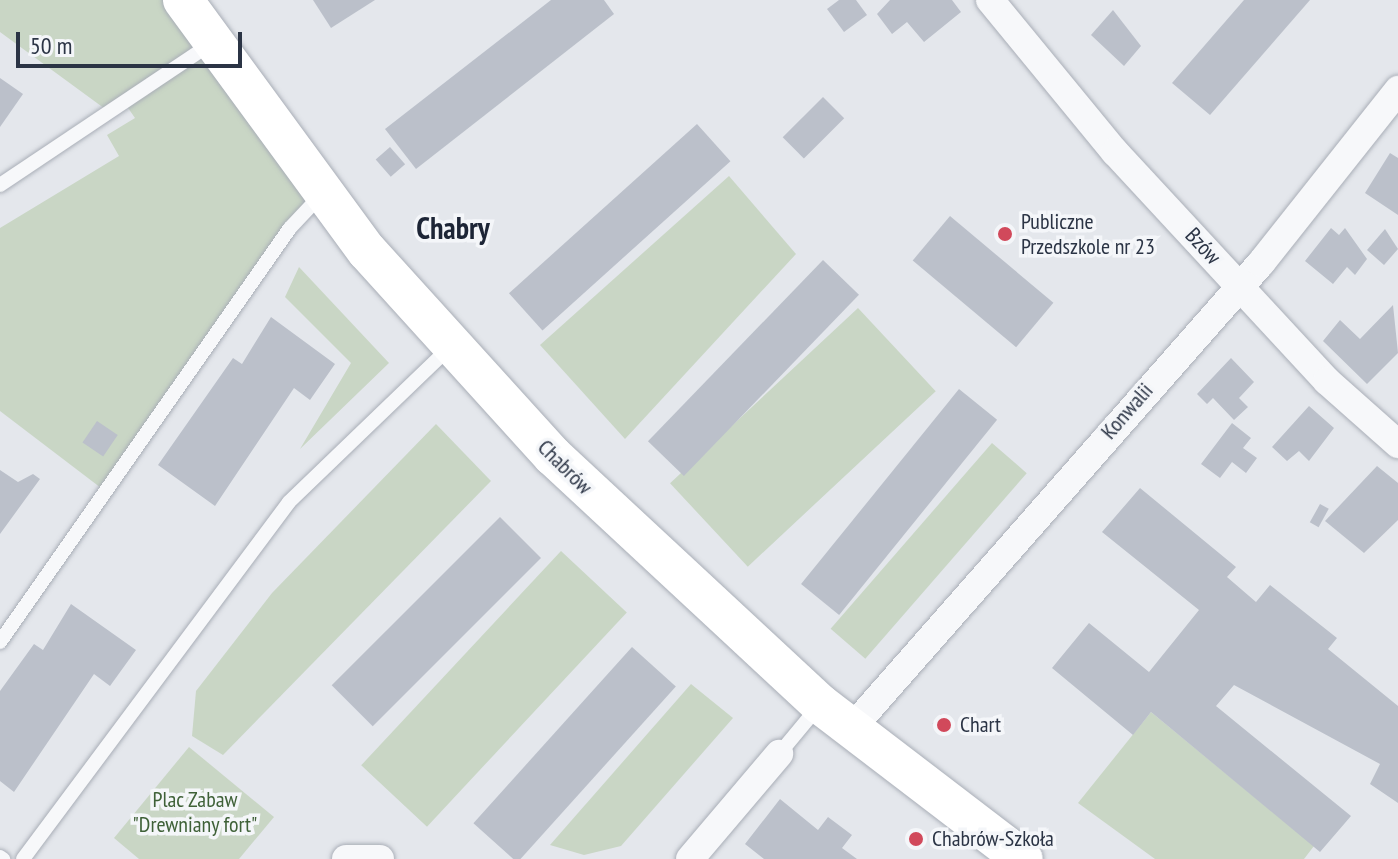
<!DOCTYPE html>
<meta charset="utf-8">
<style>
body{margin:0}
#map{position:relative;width:1398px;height:859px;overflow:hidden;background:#e4e7ec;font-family:"PT Sans Narrow",sans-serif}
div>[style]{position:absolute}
.green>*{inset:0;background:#c9d6c5;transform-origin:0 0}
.building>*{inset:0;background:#bbc0ca;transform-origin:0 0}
.roads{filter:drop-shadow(0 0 2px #a9aeb7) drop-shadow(0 0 2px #a9aeb7)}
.lane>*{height:14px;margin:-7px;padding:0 7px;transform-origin:7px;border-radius:7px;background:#f7f8fa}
.street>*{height:28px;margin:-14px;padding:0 14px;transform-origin:14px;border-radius:14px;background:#f7f8fa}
.secondary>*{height:40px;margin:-20px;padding:0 20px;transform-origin:20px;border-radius:20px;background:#fff}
.dots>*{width:22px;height:22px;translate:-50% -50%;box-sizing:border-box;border:4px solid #f4f6f9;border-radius:50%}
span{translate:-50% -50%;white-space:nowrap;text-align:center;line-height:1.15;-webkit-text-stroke:7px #f4f6f9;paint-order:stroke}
.poi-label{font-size:22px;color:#2b3445}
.left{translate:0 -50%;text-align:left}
.street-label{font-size:22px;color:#2b3445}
.park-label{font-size:22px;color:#3f6138}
.district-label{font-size:30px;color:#1d2536;font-weight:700}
.scale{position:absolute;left:16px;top:32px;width:226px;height:36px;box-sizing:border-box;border:4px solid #2b3445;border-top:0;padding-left:10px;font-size:24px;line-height:28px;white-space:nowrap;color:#2b3445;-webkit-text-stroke:6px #f4f6f9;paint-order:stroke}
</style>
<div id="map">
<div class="green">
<div style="clip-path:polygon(0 0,183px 0,324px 192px,105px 491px,0 411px,0 228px,119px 156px,107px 135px,135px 118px,126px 105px,112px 114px,0 32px)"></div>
<div style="clip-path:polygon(729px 176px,796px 254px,625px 439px,540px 345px)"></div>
<div style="clip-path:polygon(299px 267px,389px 363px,300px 449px,351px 363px,285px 297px)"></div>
<div style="left:858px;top:308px;width:114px;height:257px;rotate:47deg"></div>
<div style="clip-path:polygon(436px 424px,491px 481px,223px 755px,192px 736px,196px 691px,272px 593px)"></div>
<div style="left:992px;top:443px;width:46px;height:246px;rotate:41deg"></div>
<div style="left:561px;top:551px;width:90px;height:293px;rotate:43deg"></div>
<div style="clip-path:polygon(691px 684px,733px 718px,621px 846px,584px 855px,550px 845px)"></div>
<div style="clip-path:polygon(1151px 712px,1314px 846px,1304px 859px,1155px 859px,1078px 803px)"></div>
<div style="clip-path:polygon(189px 747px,274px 817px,239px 859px,139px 859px,114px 838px)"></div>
</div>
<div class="building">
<div style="clip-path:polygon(313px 0,375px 0,331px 28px)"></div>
<div style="clip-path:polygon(551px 0,604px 0,614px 14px,416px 169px,385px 129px)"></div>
<div style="clip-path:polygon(839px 0,856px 0,867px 15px,844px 32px,827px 9px)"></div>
<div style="clip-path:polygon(890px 0,952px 0,961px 12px,924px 42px,907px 22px,892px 34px,877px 14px)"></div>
<div style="clip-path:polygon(1244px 0,1310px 0,1210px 115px,1172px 83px)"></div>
<div style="clip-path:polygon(1113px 10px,1141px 46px,1124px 66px,1091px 35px)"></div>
<div style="clip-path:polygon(0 78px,23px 94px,0 127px)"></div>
<div style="left:823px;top:97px;width:30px;height:57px;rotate:45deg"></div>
<div style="left:697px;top:124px;width:50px;height:253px;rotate:48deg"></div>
<div style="left:390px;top:147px;width:23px;height:19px;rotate:49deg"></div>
<div style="clip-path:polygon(1390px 153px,1398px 158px,1398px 215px,1365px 193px)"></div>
<div style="left:950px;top:216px;width:135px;height:58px;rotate:40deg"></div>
<div style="clip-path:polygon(1331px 228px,1339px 235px,1345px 228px,1367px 259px,1355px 275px,1347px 267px,1333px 284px,1305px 261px)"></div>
<div style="clip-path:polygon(1385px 229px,1398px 249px,1384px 265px,1367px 250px)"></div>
<div style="left:823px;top:260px;width:50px;height:252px;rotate:44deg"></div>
<div style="clip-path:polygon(1393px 305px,1398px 353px,1367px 384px,1323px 341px,1340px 320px,1360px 339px)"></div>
<div style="clip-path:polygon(271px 317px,335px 364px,310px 400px,294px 388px,215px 506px,158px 465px,233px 358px,242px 364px)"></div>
<div style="clip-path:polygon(1231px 358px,1254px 382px,1239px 398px,1248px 407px,1234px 420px,1213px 398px,1207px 404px,1197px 394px)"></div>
<div style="left:959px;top:389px;width:49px;height:251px;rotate:39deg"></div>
<div style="clip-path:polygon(1309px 406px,1334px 428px,1309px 461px,1299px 451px,1287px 461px,1272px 447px)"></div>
<div style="left:97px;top:421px;width:25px;height:26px;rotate:34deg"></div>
<div style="clip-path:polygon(1232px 423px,1251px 438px,1243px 448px,1257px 458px,1246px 473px,1232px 462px,1220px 478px,1201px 464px)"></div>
<div style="clip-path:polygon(1377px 466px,1398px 483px,1398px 520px,1364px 553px,1325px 521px)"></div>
<div style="clip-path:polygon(0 470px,18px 482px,33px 474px,40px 479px,0 534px)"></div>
<div style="clip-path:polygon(1140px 488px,1236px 567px,1227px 577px,1256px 602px,1270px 585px,1337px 638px,1328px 649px,1398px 706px,1398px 803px,1370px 784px,1380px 764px,1234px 685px,1216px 706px,1351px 816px,1320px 852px,1151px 712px,1133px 735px,1052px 668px,1089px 623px,1149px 672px,1199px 610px,1102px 532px)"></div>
<div style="left:1320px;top:504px;width:10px;height:21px;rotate:29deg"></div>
<div style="left:500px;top:517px;width:58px;height:238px;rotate:45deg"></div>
<div style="clip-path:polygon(71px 604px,136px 650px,110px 686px,94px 674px,14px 792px,0 781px,0 691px,34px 644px,43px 650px)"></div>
<div style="left:632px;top:647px;width:59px;height:237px;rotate:42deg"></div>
<div style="left:941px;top:714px;width:18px;height:13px;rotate:41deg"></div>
<div style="clip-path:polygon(780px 799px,818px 830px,828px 817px,852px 835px,842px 848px,857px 859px,764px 859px,745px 844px)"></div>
</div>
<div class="roads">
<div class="lane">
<div style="left:0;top:185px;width:255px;rotate:-33.8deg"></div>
<div style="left:0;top:642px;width:505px;rotate:-54.99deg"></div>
<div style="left:290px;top:228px;width:47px;rotate:-46.7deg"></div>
<div style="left:779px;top:754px;width:61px;rotate:-50.3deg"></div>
<div style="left:0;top:857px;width:4px;rotate:34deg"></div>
<div style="left:23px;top:859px;width:445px;rotate:-53.3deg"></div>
<div style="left:289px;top:502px;width:225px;rotate:-43.9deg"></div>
</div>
<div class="street">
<div style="left:990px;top:0;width:197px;rotate:50.6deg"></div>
<div style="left:1115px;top:152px;width:312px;rotate:47.2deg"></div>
<div style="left:1327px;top:381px;width:95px;rotate:41.6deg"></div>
<div style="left:851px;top:729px;width:621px;rotate:-48.66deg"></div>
<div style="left:1261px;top:263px;width:221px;rotate:-51.6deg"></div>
<div style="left:346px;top:859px;width:34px"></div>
<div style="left:690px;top:859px;width:138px;rotate:-49.7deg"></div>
</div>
<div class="secondary">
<div style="left:183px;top:0;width:311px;rotate:53.8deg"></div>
<div style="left:367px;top:251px;width:277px;rotate:47.8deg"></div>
<div style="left:553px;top:456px;width:364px;rotate:42.9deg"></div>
<div style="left:820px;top:704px;width:255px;rotate:37.4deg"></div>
</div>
</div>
<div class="dots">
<div style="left:1005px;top:234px;background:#d1495b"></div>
<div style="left:944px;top:725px;background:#d1495b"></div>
<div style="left:916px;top:839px;background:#d1495b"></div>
</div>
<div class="poi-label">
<span class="left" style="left:1021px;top:234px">Publiczne<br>Przedszkole nr 23</span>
<span class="left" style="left:960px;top:725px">Chart</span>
<span class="left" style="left:932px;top:839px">Chabrów-Szkoła</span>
</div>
<div class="street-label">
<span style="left:1203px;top:246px;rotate:47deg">Bzów</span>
<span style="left:1127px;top:411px;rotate:-49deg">Konwalii</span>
<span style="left:565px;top:467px;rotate:45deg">Chabrów</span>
</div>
<div class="park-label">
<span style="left:195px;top:812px">Plac Zabaw<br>"Drewniany fort"</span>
</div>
<div class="district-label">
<span style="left:453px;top:228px">Chabry</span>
</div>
<div class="scale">50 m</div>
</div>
